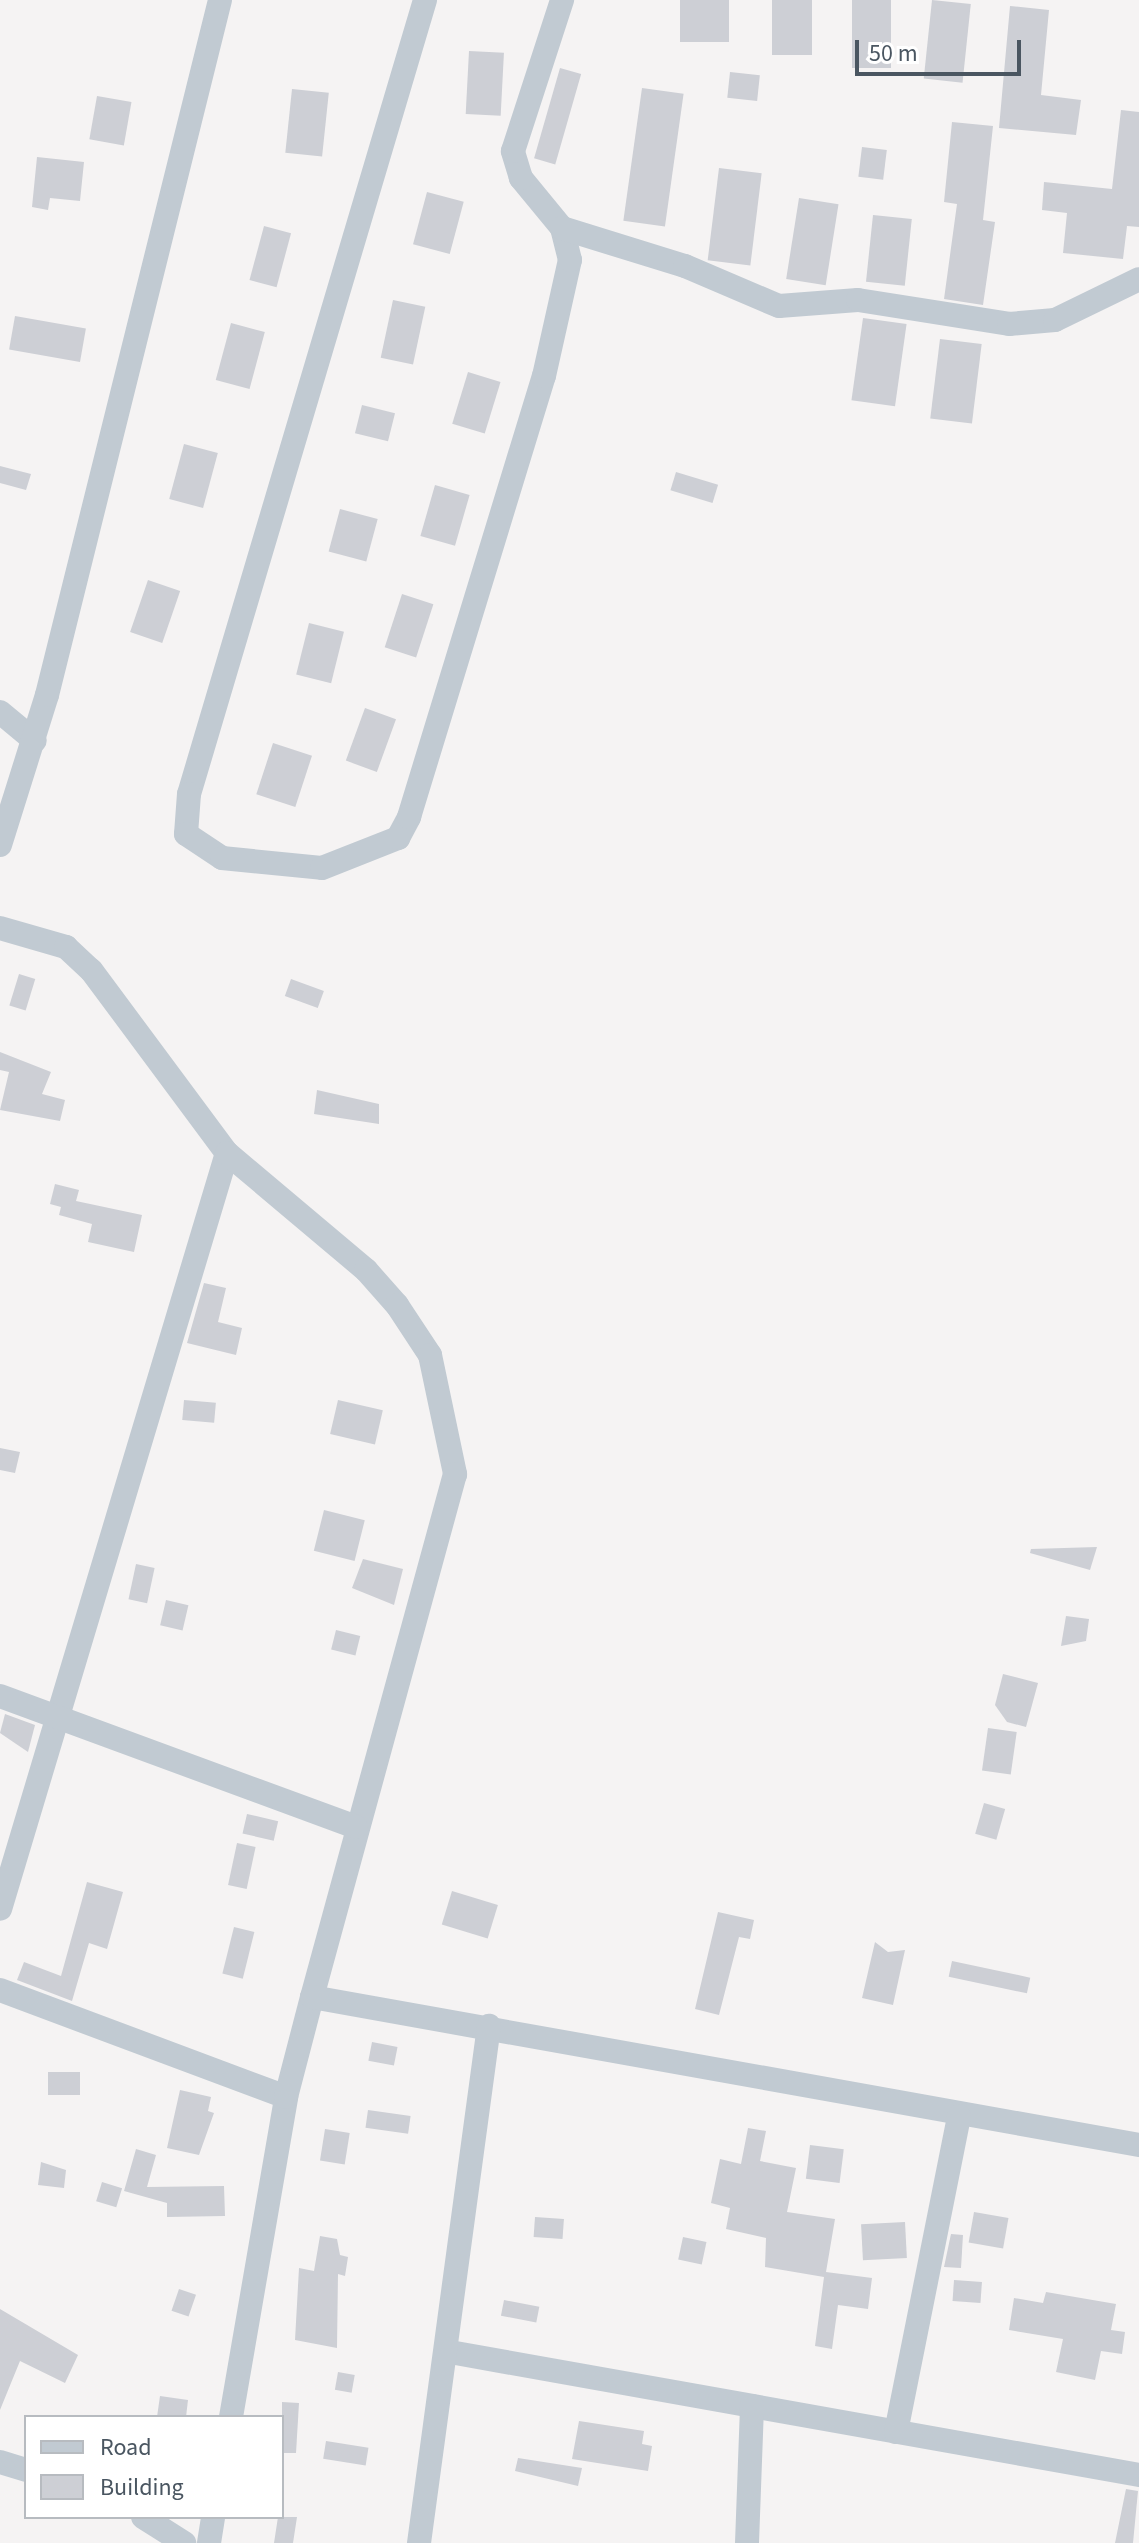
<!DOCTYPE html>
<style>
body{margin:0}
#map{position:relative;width:1139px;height:2543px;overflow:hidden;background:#f5f3f3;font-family:"Source Sans 3",sans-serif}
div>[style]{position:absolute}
.building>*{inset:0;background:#cdcfd5;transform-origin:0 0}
.minor>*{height:24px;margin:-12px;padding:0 12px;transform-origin:12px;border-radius:12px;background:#c1cad2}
span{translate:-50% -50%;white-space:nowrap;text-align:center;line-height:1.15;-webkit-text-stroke:7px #fff;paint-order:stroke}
.legend{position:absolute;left:24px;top:2415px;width:260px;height:104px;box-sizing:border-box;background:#fff;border:2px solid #b7bbc0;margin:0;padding:10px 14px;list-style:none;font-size:24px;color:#4a5661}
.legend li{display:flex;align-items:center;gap:16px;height:40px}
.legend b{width:40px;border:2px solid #b7bbc0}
.scale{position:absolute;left:855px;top:40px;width:166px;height:36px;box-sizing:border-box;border:4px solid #4a5661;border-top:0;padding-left:10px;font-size:24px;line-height:28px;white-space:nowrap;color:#4a5661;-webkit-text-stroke:6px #fff;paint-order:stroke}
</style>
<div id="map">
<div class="building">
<div style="left:680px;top:0;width:49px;height:42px"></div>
<div style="left:772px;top:0;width:40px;height:55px"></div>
<div style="left:852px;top:0;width:39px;height:68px"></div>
<div style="left:932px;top:0;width:39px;height:79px;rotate:6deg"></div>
<div style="clip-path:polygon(1010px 6px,1049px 10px,1041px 95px,1081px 100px,1076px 135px,999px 128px)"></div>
<div style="left:469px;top:51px;width:35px;height:63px;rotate:3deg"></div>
<div style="left:560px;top:68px;width:22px;height:94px;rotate:16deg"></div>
<div style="left:730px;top:72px;width:30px;height:26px;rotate:6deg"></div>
<div style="left:642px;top:88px;width:42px;height:134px;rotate:8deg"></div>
<div style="left:292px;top:89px;width:37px;height:64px;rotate:6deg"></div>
<div style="left:97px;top:96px;width:35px;height:44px;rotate:10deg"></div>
<div style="clip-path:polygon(1121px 110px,1139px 112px,1139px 227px,1127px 226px,1123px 259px,1063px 253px,1067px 213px,1042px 210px,1044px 182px,1112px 189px)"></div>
<div style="clip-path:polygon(952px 122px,993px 126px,983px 220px,995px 222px,983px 305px,944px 299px,957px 204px,944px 202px)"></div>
<div style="left:862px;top:147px;width:25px;height:30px;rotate:7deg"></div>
<div style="clip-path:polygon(37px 157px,84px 162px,80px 201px,50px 198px,48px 210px,32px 207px)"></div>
<div style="left:719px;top:168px;width:43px;height:93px;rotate:7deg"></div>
<div style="left:427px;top:192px;width:38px;height:54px;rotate:15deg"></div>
<div style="left:799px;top:198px;width:40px;height:82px;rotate:9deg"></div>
<div style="left:873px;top:215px;width:39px;height:67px;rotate:6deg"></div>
<div style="left:264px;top:226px;width:28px;height:56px;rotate:15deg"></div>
<div style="left:393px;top:300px;width:33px;height:59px;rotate:12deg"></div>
<div style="left:15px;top:316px;width:72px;height:34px;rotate:10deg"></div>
<div style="left:863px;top:318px;width:44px;height:83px;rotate:8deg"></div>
<div style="left:231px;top:323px;width:35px;height:59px;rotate:15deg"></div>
<div style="left:940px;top:339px;width:42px;height:80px;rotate:7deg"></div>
<div style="left:468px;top:372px;width:34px;height:54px;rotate:17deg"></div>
<div style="left:362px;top:405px;width:34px;height:29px;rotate:14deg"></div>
<div style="left:184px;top:444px;width:35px;height:57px;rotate:15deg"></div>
<div style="clip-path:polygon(0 466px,31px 474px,26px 490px,0 483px)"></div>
<div style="left:676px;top:472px;width:44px;height:19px;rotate:17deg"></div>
<div style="left:435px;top:485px;width:36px;height:53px;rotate:16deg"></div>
<div style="left:340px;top:509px;width:39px;height:44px;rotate:15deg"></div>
<div style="left:148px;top:580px;width:34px;height:55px;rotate:19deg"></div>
<div style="left:402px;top:594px;width:33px;height:56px;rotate:18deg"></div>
<div style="left:309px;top:623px;width:36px;height:53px;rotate:14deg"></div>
<div style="left:365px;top:708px;width:33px;height:56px;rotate:20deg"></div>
<div style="left:273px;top:743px;width:41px;height:54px;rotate:18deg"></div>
<div style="left:19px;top:974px;width:17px;height:33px;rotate:17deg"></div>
<div style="left:291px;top:979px;width:35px;height:18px;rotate:20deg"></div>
<div style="clip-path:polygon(0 1052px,51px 1072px,42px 1094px,65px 1100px,60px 1121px,0 1110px,9px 1072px,0 1070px)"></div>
<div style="clip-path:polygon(317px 1090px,379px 1104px,379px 1124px,314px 1114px)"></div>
<div style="clip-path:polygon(55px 1184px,79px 1190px,76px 1201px,142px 1215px,134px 1252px,88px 1242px,92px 1224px,59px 1215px,61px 1207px,50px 1204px)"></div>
<div style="clip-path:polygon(204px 1283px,226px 1288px,218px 1322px,242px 1328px,236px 1355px,187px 1343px)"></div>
<div style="left:184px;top:1400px;width:32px;height:20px;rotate:5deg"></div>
<div style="left:338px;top:1400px;width:46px;height:35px;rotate:13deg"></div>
<div style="clip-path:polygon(0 1448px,20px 1452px,15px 1473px,0 1470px)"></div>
<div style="left:324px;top:1510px;width:42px;height:42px;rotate:14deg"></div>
<div style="clip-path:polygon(1097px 1547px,1090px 1570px,1030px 1553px,1031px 1549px)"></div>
<div style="clip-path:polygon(363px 1559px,403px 1569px,394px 1605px,352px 1588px)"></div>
<div style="left:136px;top:1564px;width:19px;height:36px;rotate:12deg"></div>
<div style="left:166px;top:1600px;width:23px;height:26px;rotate:13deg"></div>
<div style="clip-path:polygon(1066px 1616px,1089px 1619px,1086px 1641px,1061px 1646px)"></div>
<div style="left:336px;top:1630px;width:25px;height:20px;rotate:14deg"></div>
<div style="clip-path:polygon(1003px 1674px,1038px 1683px,1026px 1727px,1007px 1722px,995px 1705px)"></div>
<div style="clip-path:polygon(5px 1714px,35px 1725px,28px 1752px,0 1733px)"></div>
<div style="left:988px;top:1728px;width:29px;height:43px;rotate:8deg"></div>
<div style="left:984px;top:1803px;width:22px;height:32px;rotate:16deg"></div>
<div style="left:247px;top:1814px;width:32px;height:20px;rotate:13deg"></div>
<div style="left:237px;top:1843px;width:19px;height:43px;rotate:12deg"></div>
<div style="clip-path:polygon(87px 1882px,123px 1892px,107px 1949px,89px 1943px,72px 2001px,17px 1980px,24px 1962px,61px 1976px)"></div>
<div style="left:452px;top:1891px;width:48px;height:35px;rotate:17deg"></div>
<div style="clip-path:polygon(718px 1912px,754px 1920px,750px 1939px,739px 1937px,719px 2015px,695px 2009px)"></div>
<div style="left:234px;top:1927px;width:21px;height:48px;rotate:14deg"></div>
<div style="clip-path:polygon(875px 1942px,888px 1952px,905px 1950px,893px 2005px,862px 1998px)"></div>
<div style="left:952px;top:1961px;width:80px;height:16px;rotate:12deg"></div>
<div style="left:372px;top:2042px;width:26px;height:19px;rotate:11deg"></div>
<div style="left:48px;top:2072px;width:32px;height:23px"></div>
<div style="clip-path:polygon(180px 2090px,211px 2097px,208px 2111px,214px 2113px,199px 2155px,167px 2148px)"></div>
<div style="left:368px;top:2110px;width:43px;height:18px;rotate:8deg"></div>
<div style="clip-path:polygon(748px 2128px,766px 2131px,760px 2161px,796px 2168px,787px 2212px,835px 2219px,826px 2272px,872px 2278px,868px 2309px,838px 2305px,832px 2349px,815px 2346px,824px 2277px,765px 2267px,766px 2238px,726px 2229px,730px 2208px,711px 2203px,720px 2159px,741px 2164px)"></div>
<div style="left:325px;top:2129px;width:25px;height:32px;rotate:9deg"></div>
<div style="left:810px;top:2145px;width:34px;height:34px;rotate:7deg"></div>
<div style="clip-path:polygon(136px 2149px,156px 2155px,147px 2187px,224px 2186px,225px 2216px,167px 2217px,167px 2203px,124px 2191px)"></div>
<div style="clip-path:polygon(41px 2162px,66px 2170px,64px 2188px,38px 2185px)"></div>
<div style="left:102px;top:2182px;width:21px;height:20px;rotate:17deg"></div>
<div style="left:974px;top:2212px;width:35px;height:31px;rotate:10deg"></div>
<div style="left:535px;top:2217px;width:29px;height:20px;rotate:4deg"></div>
<div style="left:905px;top:2222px;width:36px;height:44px;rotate:87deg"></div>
<div style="clip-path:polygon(951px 2234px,963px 2235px,961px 2268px,944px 2267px)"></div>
<div style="clip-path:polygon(320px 2236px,337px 2239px,340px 2255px,348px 2257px,345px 2276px,338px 2274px,337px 2348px,295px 2340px,299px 2268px,314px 2271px)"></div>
<div style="left:683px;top:2237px;width:24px;height:23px;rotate:12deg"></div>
<div style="left:954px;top:2280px;width:28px;height:21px;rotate:4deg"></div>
<div style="left:179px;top:2289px;width:18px;height:23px;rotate:19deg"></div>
<div style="clip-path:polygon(1046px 2292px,1116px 2304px,1111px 2330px,1125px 2332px,1122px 2354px,1101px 2351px,1095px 2380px,1056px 2372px,1063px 2339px,1009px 2330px,1014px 2298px,1043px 2303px)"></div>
<div style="left:504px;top:2300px;width:36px;height:16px;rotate:11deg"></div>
<div style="clip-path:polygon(0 2309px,78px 2355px,65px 2383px,20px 2361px,0 2410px)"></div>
<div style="left:338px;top:2372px;width:17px;height:18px;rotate:10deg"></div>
<div style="clip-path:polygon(160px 2396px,188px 2400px,186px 2417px,157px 2417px)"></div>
<div style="clip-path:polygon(282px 2402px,299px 2403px,296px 2453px,282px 2453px)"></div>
<div style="clip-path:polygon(579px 2421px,644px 2431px,642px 2444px,652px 2446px,648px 2471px,572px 2459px)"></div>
<div style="left:326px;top:2441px;width:43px;height:18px;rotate:9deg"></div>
<div style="clip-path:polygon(518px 2458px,582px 2468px,578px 2486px,515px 2471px)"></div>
<div style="clip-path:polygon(1126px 2489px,1138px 2491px,1133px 2543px,1115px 2543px)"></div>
<div style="clip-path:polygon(278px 2517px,297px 2517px,293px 2543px,274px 2543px)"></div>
</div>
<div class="minor">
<div style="left:425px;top:0;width:828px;rotate:106.55deg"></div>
<div style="left:189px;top:794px;width:40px;rotate:94.3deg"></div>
<div style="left:186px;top:834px;width:43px;rotate:33.7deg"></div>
<div style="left:222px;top:858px;width:100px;rotate:5.7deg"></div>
<div style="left:322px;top:868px;width:82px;rotate:-21.5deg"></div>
<div style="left:398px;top:838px;width:24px;rotate:-62deg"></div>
<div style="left:409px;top:817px;width:461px;rotate:-73deg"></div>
<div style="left:544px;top:376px;width:119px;rotate:-77.4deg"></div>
<div style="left:570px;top:260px;width:33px;rotate:-104deg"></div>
<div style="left:562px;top:228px;width:65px;rotate:-129.4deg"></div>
<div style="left:521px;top:178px;width:28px;rotate:-107deg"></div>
<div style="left:513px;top:151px;width:159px;rotate:-72deg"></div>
<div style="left:562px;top:228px;width:129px;rotate:17.2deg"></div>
<div style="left:685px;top:266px;width:102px;rotate:23.1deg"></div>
<div style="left:779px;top:306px;width:79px;rotate:-4.3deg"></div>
<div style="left:858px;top:300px;width:153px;rotate:9deg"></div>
<div style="left:1009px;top:324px;width:46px;rotate:-5deg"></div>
<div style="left:1055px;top:320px;width:93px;rotate:-26deg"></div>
<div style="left:0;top:712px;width:45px;rotate:39.6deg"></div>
<div style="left:0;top:845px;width:157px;rotate:-72.6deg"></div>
<div style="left:47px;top:695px;width:716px;rotate:-76.02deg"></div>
<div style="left:0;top:928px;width:69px;rotate:16.1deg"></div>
<div style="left:66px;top:947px;width:34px;rotate:43deg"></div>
<div style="left:91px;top:970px;width:228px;rotate:53.4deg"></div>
<div style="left:227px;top:1153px;width:789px;rotate:106.71deg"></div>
<div style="left:227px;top:1153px;width:182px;rotate:40.1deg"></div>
<div style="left:366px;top:1270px;width:47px;rotate:48.5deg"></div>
<div style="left:397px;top:1305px;width:60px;rotate:56.6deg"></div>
<div style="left:430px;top:1355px;width:122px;rotate:78.1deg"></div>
<div style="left:455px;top:1474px;width:542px;rotate:105.29deg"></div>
<div style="left:0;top:1696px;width:379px;rotate:20.2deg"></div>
<div style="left:0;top:1990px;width:305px;rotate:20.5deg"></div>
<div style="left:450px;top:2352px;width:700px;rotate:10.12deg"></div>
<div style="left:231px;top:2417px;width:325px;rotate:-80.2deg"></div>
<div style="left:286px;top:2097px;width:103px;rotate:-75.4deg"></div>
<div style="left:312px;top:1997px;width:840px;rotate:10.15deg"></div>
<div style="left:896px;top:2432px;width:322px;rotate:-78.7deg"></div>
<div style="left:0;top:2462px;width:27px;rotate:17deg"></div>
<div style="left:143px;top:2517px;width:49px;rotate:32.4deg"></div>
<div style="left:209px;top:2543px;width:26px;rotate:-81deg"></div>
<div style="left:419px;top:2543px;width:522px;rotate:-82.29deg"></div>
<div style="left:747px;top:2543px;width:137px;rotate:-87.9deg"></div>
</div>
<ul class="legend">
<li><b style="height:10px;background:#c1cad2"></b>Road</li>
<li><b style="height:22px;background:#cdcfd5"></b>Building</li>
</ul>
<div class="scale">50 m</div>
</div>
